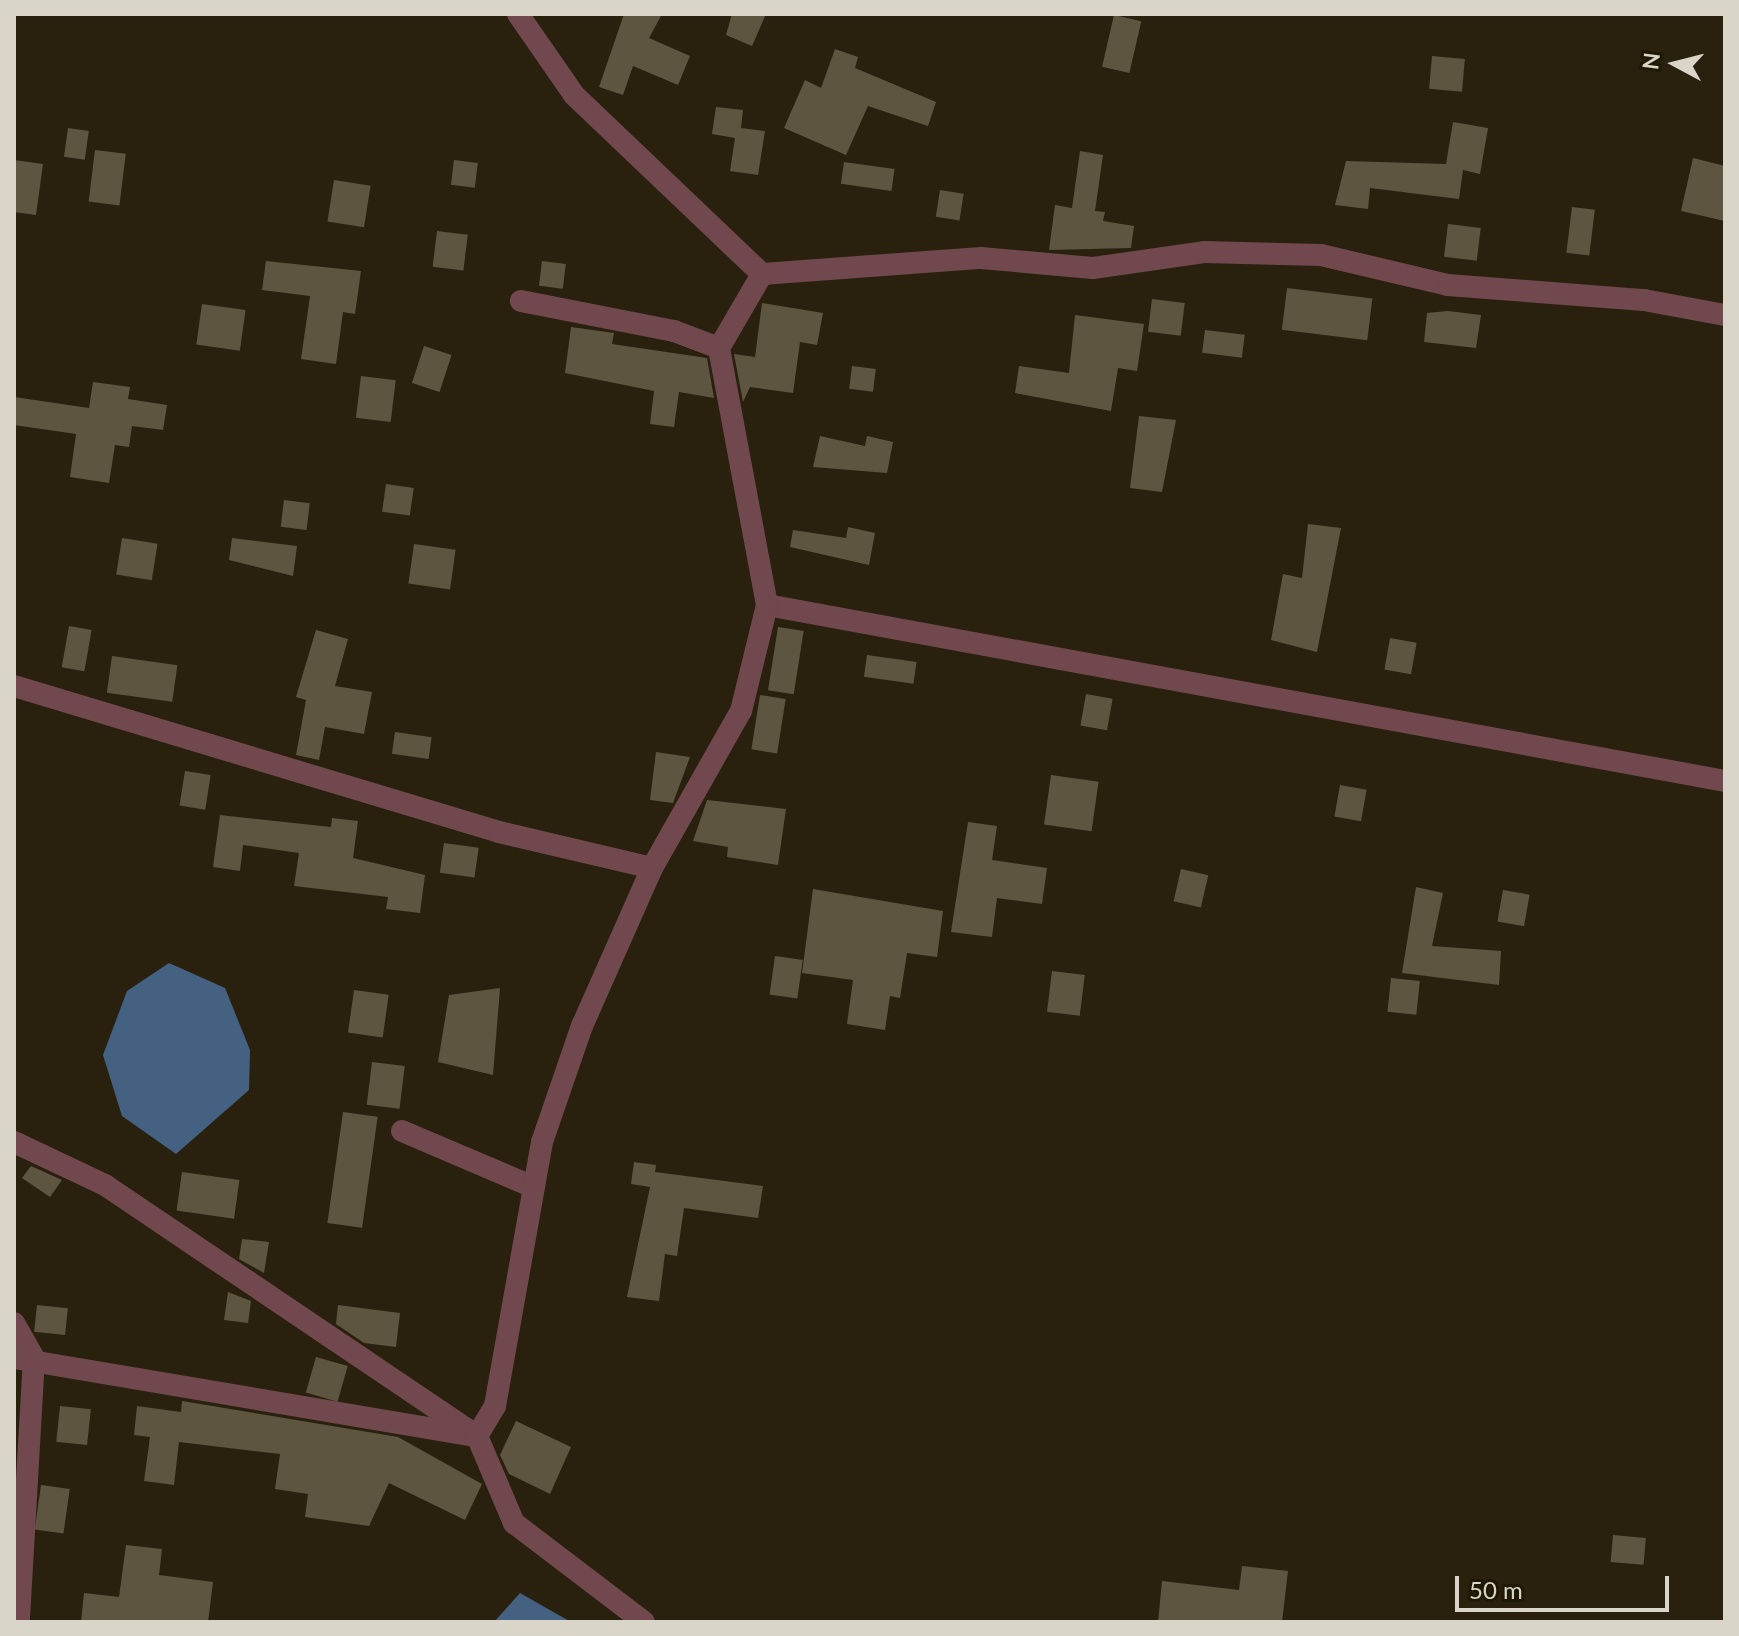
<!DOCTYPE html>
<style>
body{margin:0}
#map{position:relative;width:1739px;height:1636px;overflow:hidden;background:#29210e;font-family:Lato,sans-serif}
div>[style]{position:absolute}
.water>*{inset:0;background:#456182}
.building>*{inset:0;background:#5e5540;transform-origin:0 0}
.minor>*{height:22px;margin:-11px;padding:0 11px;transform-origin:11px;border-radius:11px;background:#70484e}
span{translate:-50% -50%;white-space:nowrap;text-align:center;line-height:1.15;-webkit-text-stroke:6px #1f1805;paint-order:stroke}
.frame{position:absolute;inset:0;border:16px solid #d9d5c9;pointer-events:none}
.north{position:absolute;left:1635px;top:24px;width:80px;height:80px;-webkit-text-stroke:6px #1f1805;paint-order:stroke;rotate:277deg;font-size:22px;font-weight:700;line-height:32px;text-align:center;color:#d9d5c9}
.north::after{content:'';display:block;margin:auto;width:28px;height:36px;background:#d9d5c9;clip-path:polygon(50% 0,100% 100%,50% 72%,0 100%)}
.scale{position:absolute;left:1455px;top:1576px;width:214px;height:36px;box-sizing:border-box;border:4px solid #d9d5c9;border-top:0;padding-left:10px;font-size:24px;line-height:28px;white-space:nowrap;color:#d9d5c9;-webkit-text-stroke:6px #1f1805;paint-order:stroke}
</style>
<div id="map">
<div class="water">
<div style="clip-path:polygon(169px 963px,225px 988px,250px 1050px,249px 1090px,176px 1154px,122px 1116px,103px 1055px,127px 991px)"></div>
<div style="clip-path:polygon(520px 1593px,571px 1622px,494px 1622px)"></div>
</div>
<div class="building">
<div style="clip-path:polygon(624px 14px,662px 14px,649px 38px,690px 56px,678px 85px,633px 66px,623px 95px,599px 87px)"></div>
<div style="clip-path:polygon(732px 14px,766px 14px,752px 46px,726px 35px)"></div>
<div style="left:1114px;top:15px;width:28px;height:53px;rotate:13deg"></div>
<div style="clip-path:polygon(835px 49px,858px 57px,855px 68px,936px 102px,928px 126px,868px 106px,846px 155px,784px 128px,805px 80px,821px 88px)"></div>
<div style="left:1432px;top:56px;width:33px;height:33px;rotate:5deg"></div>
<div style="clip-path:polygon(716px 107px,743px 110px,741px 128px,765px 131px,758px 175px,730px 171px,735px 138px,712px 134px)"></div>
<div style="clip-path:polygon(1453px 122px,1488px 128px,1480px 174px,1463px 170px,1459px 199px,1370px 188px,1368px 209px,1335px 205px,1346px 161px,1446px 164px)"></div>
<div style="left:68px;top:128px;width:21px;height:29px;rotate:8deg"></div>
<div style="left:95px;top:150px;width:31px;height:52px;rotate:7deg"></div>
<div style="clip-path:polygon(1080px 151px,1103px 155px,1095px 211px,1105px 212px,1103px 221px,1134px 226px,1131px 248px,1049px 250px,1055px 205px,1072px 208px)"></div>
<div style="clip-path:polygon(1693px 158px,1725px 166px,1725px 221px,1681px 211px)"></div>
<div style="clip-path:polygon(14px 160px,43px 164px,36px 215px,14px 212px)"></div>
<div style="left:454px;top:160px;width:24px;height:25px;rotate:7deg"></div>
<div style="left:844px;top:162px;width:51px;height:22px;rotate:8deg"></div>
<div style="left:334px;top:180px;width:37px;height:42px;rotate:9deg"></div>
<div style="left:940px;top:190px;width:24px;height:27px;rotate:9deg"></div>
<div style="left:1572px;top:207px;width:23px;height:46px;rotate:7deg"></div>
<div style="left:1448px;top:224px;width:33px;height:33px;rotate:7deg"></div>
<div style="left:437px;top:231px;width:31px;height:36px;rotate:7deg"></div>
<div style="clip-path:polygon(266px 261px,361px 271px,355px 314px,343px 312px,336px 364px,301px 359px,310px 296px,262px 290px)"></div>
<div style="left:542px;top:261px;width:24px;height:25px;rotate:7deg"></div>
<div style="left:1287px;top:288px;width:86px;height:42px;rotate:7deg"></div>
<div style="left:1152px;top:299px;width:33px;height:33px;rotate:7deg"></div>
<div style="clip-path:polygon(762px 303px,823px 313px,817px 345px,800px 342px,793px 393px,750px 387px,743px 402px,734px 354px,755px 357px)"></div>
<div style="left:202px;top:304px;width:44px;height:41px;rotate:8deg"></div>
<div style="clip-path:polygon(1448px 311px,1481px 315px,1476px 348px,1424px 342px,1427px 313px)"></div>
<div style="clip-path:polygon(1075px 315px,1144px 324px,1137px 371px,1118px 368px,1111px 411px,1015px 393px,1019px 366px,1069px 373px)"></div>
<div style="clip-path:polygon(571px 327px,614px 333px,612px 344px,707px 358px,714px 398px,679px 392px,674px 427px,650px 424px,654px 391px,565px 373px)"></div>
<div style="left:1205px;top:330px;width:40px;height:23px;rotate:7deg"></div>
<div style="left:424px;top:346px;width:29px;height:39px;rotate:18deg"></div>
<div style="left:852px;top:366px;width:24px;height:23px;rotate:7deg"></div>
<div style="left:361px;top:376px;width:35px;height:42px;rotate:7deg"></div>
<div style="clip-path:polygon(93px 382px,130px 387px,128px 399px,167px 405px,163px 430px,132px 426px,129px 447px,115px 445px,109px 483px,70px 477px,76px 434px,14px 425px,14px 397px,89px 408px)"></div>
<div style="clip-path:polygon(1139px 416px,1176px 420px,1162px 492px,1130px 488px)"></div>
<div style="clip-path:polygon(820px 436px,865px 446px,867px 436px,893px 442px,887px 473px,813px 467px)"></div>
<div style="left:386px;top:484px;width:28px;height:28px;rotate:8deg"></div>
<div style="left:284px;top:500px;width:26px;height:27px;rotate:7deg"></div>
<div style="clip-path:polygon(1308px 524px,1341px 528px,1317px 652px,1271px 640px,1283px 574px,1302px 578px)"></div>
<div style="clip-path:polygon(848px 527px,875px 533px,869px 565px,790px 547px,793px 530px,846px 538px)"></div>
<div style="left:122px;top:538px;width:36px;height:37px;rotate:9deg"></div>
<div style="clip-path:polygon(232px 538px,297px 546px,293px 576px,229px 560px)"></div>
<div style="left:414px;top:544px;width:42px;height:40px;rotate:8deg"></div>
<div style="left:69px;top:626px;width:23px;height:42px;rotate:10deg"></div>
<div style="left:778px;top:627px;width:26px;height:64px;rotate:9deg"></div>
<div style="clip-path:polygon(316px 630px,348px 639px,335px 686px,372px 692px,364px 734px,325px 727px,319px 760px,296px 755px,306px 700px,296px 697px)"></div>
<div style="left:1390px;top:638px;width:27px;height:32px;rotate:10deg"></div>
<div style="left:867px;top:655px;width:50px;height:22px;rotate:8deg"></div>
<div style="left:112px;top:656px;width:66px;height:37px;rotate:8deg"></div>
<div style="left:1086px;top:694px;width:27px;height:32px;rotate:10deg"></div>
<div style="left:760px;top:695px;width:26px;height:55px;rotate:9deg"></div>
<div style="left:395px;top:732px;width:37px;height:22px;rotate:8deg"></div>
<div style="clip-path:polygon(656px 752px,690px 757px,673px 803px,650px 800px)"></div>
<div style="left:185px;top:771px;width:26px;height:35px;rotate:9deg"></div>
<div style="left:1051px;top:775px;width:48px;height:50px;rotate:8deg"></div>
<div style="left:1340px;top:785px;width:27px;height:32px;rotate:10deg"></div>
<div style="clip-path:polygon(707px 800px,786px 809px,778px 865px,727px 857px,728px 847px,693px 841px)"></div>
<div style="clip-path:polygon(220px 815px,331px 827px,332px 818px,358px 821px,353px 858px,425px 875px,420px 913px,386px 909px,388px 897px,294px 886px,299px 853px,243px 845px,240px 871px,213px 867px)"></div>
<div style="clip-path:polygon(968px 822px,997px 826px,992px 860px,1047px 868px,1042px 904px,997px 898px,992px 937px,951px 932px)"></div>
<div style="left:444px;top:843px;width:35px;height:30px;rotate:8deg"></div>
<div style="left:1181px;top:869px;width:28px;height:33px;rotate:13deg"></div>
<div style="clip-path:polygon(1416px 887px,1443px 893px,1432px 946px,1501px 951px,1499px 985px,1402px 973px)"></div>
<div style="clip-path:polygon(813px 889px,943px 911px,937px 957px,907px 953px,900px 998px,890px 996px,885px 1030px,847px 1024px,853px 980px,802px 973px)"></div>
<div style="left:1503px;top:890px;width:27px;height:32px;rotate:10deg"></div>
<div style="left:775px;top:956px;width:28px;height:39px;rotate:8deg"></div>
<div style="left:1052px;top:971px;width:33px;height:41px;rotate:7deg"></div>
<div style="left:1391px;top:978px;width:29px;height:34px;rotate:6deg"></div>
<div style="clip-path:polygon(500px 988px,493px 1075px,438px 1062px,449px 995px)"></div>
<div style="left:354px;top:990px;width:35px;height:43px;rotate:8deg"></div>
<div style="left:372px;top:1062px;width:33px;height:43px;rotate:7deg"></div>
<div style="left:343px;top:1112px;width:35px;height:112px;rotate:8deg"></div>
<div style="clip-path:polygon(634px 1162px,656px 1165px,655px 1172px,763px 1186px,758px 1218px,684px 1208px,677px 1256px,665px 1254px,659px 1301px,627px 1297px,650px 1187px,631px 1184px)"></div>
<div style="clip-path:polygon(31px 1166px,62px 1180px,50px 1197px,22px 1178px)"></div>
<div style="left:182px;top:1172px;width:58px;height:39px;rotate:8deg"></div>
<div style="clip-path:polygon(242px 1239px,269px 1242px,264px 1273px,239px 1259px)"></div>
<div style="clip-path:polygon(228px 1292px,251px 1301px,248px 1323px,224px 1320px)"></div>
<div style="left:37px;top:1305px;width:31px;height:27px;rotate:6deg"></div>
<div style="clip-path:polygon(338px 1305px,400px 1313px,396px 1347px,364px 1343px,336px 1324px)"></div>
<div style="left:316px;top:1357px;width:33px;height:37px;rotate:16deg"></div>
<div style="clip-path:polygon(182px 1401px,398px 1437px,482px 1484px,465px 1520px,389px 1483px,369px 1526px,305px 1517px,308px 1494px,275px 1489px,280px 1454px,179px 1442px,174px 1485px,144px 1481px,150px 1437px,134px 1435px,137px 1406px,181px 1412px)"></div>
<div style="left:60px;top:1406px;width:31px;height:36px;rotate:6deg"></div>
<div style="clip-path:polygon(516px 1421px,571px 1447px,550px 1494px,509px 1474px,500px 1455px)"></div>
<div style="left:41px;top:1485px;width:29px;height:45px;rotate:8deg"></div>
<div style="left:1613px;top:1535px;width:33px;height:27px;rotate:5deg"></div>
<div style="clip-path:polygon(126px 1545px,162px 1549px,159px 1575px,213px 1582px,208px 1622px,81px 1622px,84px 1593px,119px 1597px)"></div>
<div style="clip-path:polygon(1242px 1566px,1288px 1571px,1282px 1622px,1158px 1622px,1162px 1581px,1239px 1590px)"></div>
</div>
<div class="minor">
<div style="left:518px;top:14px;width:98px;rotate:55.3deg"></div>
<div style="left:574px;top:95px;width:260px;rotate:43.6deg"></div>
<div style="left:762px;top:274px;width:220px;rotate:-4.2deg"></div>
<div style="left:981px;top:258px;width:112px;rotate:5.1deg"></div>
<div style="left:1093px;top:268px;width:112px;rotate:-8.2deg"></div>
<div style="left:1204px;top:252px;width:117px;rotate:1.5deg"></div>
<div style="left:1321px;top:255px;width:130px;rotate:13.3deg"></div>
<div style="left:1448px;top:285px;width:197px;rotate:4.4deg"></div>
<div style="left:1644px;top:300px;width:82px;rotate:10.5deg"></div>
<div style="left:719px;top:348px;width:86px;rotate:-59.8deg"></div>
<div style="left:767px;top:605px;width:974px;rotate:10.41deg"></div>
<div style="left:14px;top:686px;width:506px;rotate:16.75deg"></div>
<div style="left:499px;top:832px;width:157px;rotate:13.2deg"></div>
<div style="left:402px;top:1131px;width:142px;rotate:23.1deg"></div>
<div style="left:14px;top:1142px;width:101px;rotate:25.3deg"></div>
<div style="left:105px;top:1185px;width:449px;rotate:34deg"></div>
<div style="left:477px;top:1436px;width:35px;rotate:-59deg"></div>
<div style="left:495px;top:1406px;width:268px;rotate:-79.9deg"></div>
<div style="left:542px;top:1142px;width:123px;rotate:-71deg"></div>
<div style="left:582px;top:1026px;width:173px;rotate:-66.1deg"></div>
<div style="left:652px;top:868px;width:180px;rotate:-60.5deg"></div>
<div style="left:741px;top:711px;width:109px;rotate:-76.2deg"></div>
<div style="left:767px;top:605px;width:261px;rotate:-100.6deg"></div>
<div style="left:719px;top:348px;width:48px;rotate:-159.3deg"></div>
<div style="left:674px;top:331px;width:156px;rotate:-168.9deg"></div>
<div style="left:14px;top:1323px;width:40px;rotate:60.3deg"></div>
<div style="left:34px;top:1358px;width:264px;rotate:93.3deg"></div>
<div style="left:14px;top:1358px;width:470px;rotate:9.6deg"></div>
<div style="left:477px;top:1436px;width:95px;rotate:67deg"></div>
<div style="left:514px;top:1523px;width:163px;rotate:37.3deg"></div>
</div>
<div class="frame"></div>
<div class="north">N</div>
<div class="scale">50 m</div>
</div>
